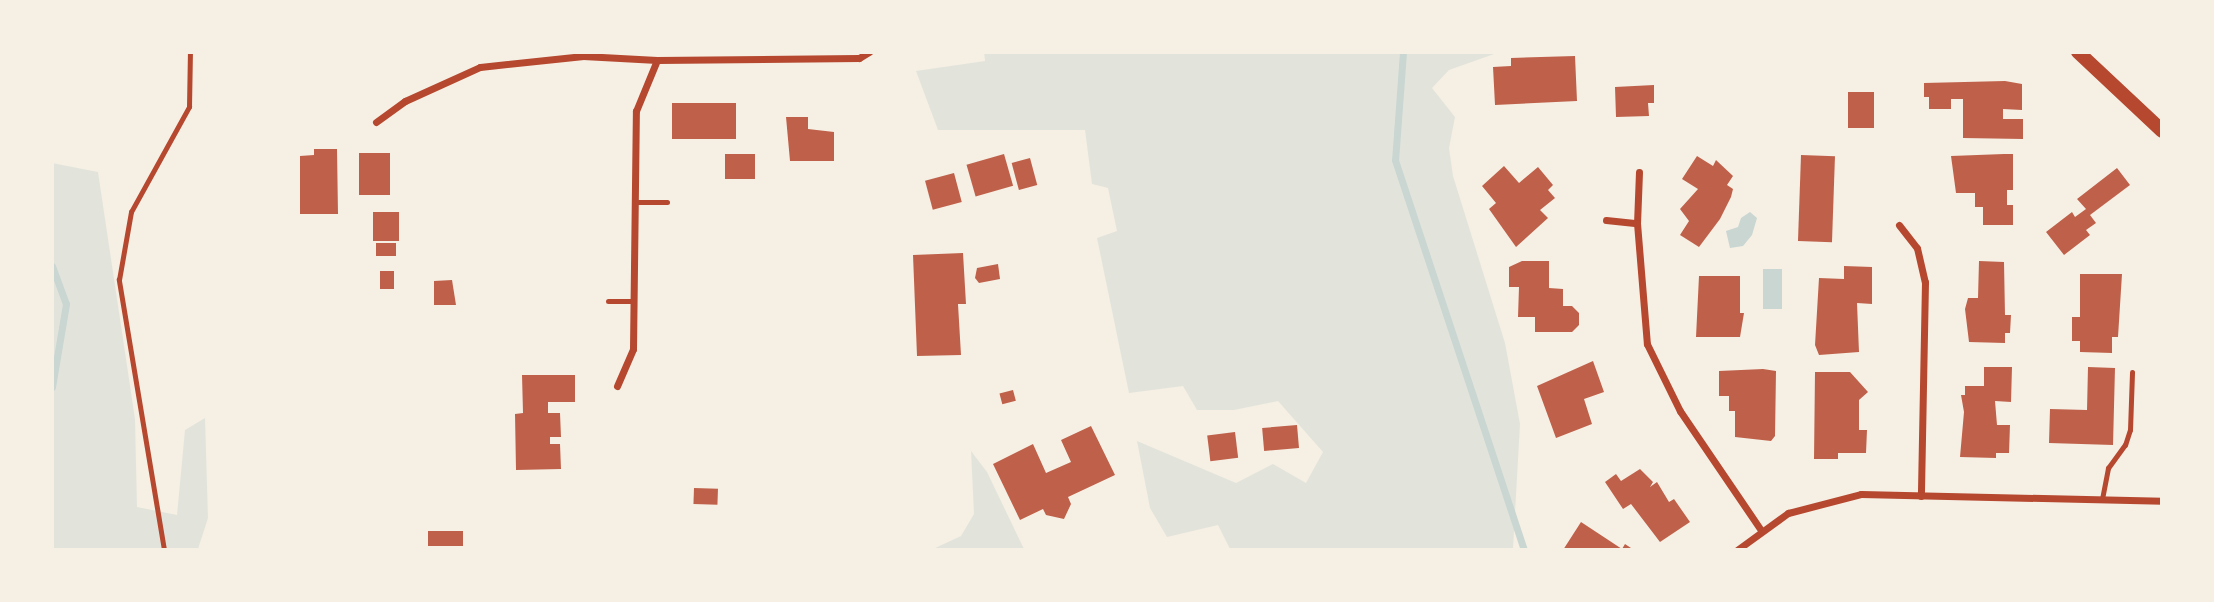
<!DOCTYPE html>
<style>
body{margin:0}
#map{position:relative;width:2214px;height:602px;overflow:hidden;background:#f6efe4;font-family:"Fira Sans",sans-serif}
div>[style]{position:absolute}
.green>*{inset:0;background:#e2e4dc}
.water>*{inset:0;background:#c9d6d2;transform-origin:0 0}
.stream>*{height:7px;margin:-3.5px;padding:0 3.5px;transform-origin:3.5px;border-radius:3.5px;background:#c9d6d2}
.building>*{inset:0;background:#bf614a;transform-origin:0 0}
.path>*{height:4.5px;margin:-2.25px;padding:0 2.25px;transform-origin:2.25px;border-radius:2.25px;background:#b5482f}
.service>*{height:5px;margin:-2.5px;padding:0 2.5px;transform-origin:2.5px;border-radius:2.5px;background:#b5482f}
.minor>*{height:7px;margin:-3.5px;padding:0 3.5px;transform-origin:3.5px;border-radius:3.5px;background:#b5482f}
.secondary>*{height:14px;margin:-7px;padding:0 7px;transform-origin:7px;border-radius:7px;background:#b5482f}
span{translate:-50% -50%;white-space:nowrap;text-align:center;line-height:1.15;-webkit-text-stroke:7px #f6efe4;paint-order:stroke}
.frame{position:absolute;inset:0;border:54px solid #f6efe4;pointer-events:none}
</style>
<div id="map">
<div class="green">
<div style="clip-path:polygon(984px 52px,1497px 53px,1449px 70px,1432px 88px,1455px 117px,1449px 148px,1453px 176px,1505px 343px,1520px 424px,1513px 549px,1230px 549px,1218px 525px,1167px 537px,1150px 508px,1137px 441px,1236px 483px,1273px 464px,1306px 483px,1323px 452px,1278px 401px,1234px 410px,1197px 410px,1183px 386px,1129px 393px,1097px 238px,1117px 231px,1108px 188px,1092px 184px,1085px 130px,938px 130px,916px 71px,985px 61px)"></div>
<div style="clip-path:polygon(52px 163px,98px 172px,135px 419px,137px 507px,177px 515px,185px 430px,205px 418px,208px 518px,198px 549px,53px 549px)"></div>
<div style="clip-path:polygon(971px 451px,987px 472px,1024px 549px,933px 549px,961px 536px,974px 514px)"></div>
</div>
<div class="water">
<div style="clip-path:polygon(1750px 212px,1757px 218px,1752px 235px,1743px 246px,1730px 248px,1726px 231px,1738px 227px,1741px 218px)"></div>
<div style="left:1763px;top:269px;width:19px;height:40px"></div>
</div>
<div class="stream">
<div style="left:1403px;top:52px;width:108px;rotate:94.2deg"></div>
<div style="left:1395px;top:160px;width:411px;rotate:71.7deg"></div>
<div style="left:52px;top:266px;width:40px;rotate:69.8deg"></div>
<div style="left:66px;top:304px;width:84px;rotate:99.6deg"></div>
</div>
<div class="building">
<div style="clip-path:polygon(1575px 56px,1577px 101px,1495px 105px,1493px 67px,1511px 66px,1511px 58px)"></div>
<div style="clip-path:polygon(2005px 81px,2022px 84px,2022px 110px,2003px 109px,2003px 119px,2023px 119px,2023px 139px,1963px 138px,1963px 99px,1951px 99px,1951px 109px,1929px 109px,1929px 97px,1924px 97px,1924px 83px)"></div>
<div style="clip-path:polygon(1654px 85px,1654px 103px,1648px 103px,1649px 116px,1616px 117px,1615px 87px)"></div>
<div style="left:1848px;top:92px;width:26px;height:36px"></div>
<div style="left:672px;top:103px;width:64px;height:36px"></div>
<div style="clip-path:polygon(786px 117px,808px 117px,808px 129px,834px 132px,834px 161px,790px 161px)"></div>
<div style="clip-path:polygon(314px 149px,337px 149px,338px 214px,300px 214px,300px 156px,314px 155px)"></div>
<div style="left:359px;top:153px;width:31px;height:42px"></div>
<div style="left:755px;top:154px;width:25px;height:30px;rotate:90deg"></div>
<div style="left:1004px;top:154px;width:33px;height:39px;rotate:74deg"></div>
<div style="clip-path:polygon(2004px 154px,2013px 154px,2013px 190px,2007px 190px,2007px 205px,2013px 205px,2013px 225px,1983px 225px,1983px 207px,1975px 207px,1975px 193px,1956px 193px,1951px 156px)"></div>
<div style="left:1801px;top:155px;width:34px;height:86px;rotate:2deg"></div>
<div style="clip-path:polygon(1697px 156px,1713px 166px,1716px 160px,1733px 176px,1727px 185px,1733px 189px,1731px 197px,1720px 219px,1699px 247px,1680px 235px,1689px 221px,1680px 209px,1698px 189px,1682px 179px)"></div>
<div style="left:1030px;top:158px;width:28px;height:19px;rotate:75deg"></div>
<div style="clip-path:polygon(1504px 166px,1519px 183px,1538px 167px,1553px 185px,1548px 190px,1555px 198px,1540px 210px,1548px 218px,1516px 247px,1489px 209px,1496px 203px,1482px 186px)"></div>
<div style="clip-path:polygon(2117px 168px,2130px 185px,2090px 215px,2096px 223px,2086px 230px,2090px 235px,2064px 255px,2046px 232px,2072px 212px,2075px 217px,2086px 209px,2077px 199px)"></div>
<div style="left:954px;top:173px;width:30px;height:30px;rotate:75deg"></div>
<div style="left:373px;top:212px;width:26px;height:29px"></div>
<div style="left:376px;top:243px;width:20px;height:13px"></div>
<div style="clip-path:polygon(963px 253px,966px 304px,958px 304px,961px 355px,917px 356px,913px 255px)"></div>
<div style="clip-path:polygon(1522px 261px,1549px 261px,1549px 288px,1563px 289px,1563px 306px,1572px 306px,1579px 313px,1579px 325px,1572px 332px,1535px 332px,1535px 317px,1518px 317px,1519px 287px,1509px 287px,1509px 267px)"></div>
<div style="clip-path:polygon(1979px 261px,2004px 262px,2005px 315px,2011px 315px,2010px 333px,2005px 333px,2005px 343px,1969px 342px,1965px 309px,1968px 298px,1978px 298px)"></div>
<div style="clip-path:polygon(998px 264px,1000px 279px,979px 283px,975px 278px,977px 268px)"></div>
<div style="clip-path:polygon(1844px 266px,1872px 267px,1872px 304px,1857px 303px,1859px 352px,1819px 355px,1815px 345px,1819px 278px,1844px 279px)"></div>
<div style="left:380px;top:271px;width:14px;height:18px"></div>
<div style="clip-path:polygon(2080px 274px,2122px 274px,2118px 337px,2112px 337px,2112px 353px,2080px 352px,2080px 341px,2072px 341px,2072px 317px,2080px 317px)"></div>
<div style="clip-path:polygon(1699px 276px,1740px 276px,1740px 313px,1744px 313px,1740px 337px,1696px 337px)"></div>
<div style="clip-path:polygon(452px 280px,456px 305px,434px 305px,434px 281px)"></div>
<div style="clip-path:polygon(1593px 361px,1604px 392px,1584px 399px,1592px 424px,1556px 438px,1537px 386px)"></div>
<div style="clip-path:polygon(1984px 367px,2012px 367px,2011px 402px,1995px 401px,1997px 425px,2010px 425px,2009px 453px,1996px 453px,1996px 458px,1960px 457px,1964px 412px,1961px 395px,1965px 395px,1965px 386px,1984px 386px)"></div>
<div style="clip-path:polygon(2088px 367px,2115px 368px,2113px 445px,2049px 443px,2050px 409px,2087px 410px)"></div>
<div style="clip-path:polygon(1763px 369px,1776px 371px,1775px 436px,1771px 441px,1735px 437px,1735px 411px,1729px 411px,1729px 396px,1719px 396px,1719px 371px)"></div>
<div style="clip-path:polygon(1815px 372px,1850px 372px,1868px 392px,1859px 400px,1859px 430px,1867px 430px,1866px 453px,1838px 453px,1838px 459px,1814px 459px)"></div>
<div style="clip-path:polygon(522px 375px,575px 375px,575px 402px,548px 402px,548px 413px,560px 413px,561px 437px,550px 437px,550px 444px,560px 444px,561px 469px,516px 470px,515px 414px,523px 413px)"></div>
<div style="left:1013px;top:390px;width:11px;height:14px;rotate:75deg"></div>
<div style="left:1297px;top:425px;width:23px;height:35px;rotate:85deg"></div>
<div style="clip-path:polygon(1091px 426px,1115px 475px,1068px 497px,1071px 504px,1064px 519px,1046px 515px,1043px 509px,1020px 520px,993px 464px,1033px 444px,1046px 473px,1071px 462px,1061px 440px)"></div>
<div style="left:1235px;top:432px;width:26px;height:28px;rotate:83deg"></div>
<div style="clip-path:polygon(1640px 469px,1653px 482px,1650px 487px,1657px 482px,1669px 502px,1674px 499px,1690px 522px,1660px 542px,1631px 504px,1623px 509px,1605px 482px,1616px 474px,1621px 481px)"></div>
<div style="left:694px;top:488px;width:24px;height:16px;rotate:2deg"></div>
<div style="clip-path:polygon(1581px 522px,1622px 549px,1625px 544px,1634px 550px,1563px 550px)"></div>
<div style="left:428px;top:531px;width:35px;height:15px"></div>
</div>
<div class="path">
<div style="left:164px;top:550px;width:274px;rotate:-99.5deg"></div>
<div style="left:119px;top:280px;width:69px;rotate:-80deg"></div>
<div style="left:131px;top:212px;width:120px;rotate:-61.1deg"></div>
<div style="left:189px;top:107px;width:55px;rotate:-89deg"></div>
</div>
<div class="service">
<div style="left:635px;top:202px;width:32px"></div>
<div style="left:608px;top:301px;width:26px"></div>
<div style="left:2102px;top:499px;width:32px;rotate:-79deg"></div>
<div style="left:2108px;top:468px;width:29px;rotate:-54deg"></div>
<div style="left:2125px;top:445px;width:16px;rotate:-72deg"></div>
<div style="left:2130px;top:430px;width:58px;rotate:-88deg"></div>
</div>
<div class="minor">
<div style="left:376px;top:122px;width:36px;rotate:-36deg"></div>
<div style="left:405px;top:101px;width:82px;rotate:-24.4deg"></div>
<div style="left:480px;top:67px;width:104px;rotate:-6.1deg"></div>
<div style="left:583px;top:56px;width:74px;rotate:3.1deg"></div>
<div style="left:1639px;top:172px;width:51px;rotate:92.2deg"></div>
<div style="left:1637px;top:223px;width:121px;rotate:85.3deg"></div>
<div style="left:1647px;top:344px;width:75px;rotate:63.8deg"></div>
<div style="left:1680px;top:411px;width:144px;rotate:55.8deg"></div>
<div style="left:1606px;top:220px;width:31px;rotate:6deg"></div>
<div style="left:1899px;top:225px;width:29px;rotate:52deg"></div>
<div style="left:1917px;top:248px;width:35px;rotate:77deg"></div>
<div style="left:1925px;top:282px;width:214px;rotate:91.1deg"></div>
<div style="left:617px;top:386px;width:40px;rotate:-66.6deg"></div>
<div style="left:633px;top:349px;width:238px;rotate:-89.3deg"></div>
<div style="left:636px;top:111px;width:55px;rotate:-67.6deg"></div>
<div style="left:657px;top:60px;width:202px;rotate:-0.6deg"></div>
<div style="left:859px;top:58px;width:12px;rotate:-31deg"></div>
<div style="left:1737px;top:550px;width:63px;rotate:-36deg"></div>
<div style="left:1788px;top:513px;width:75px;rotate:-14.6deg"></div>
<div style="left:1861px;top:494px;width:301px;rotate:1.3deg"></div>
</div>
<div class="secondary">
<div style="left:2078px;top:52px;width:115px;rotate:43.2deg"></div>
</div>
<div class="frame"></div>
</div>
